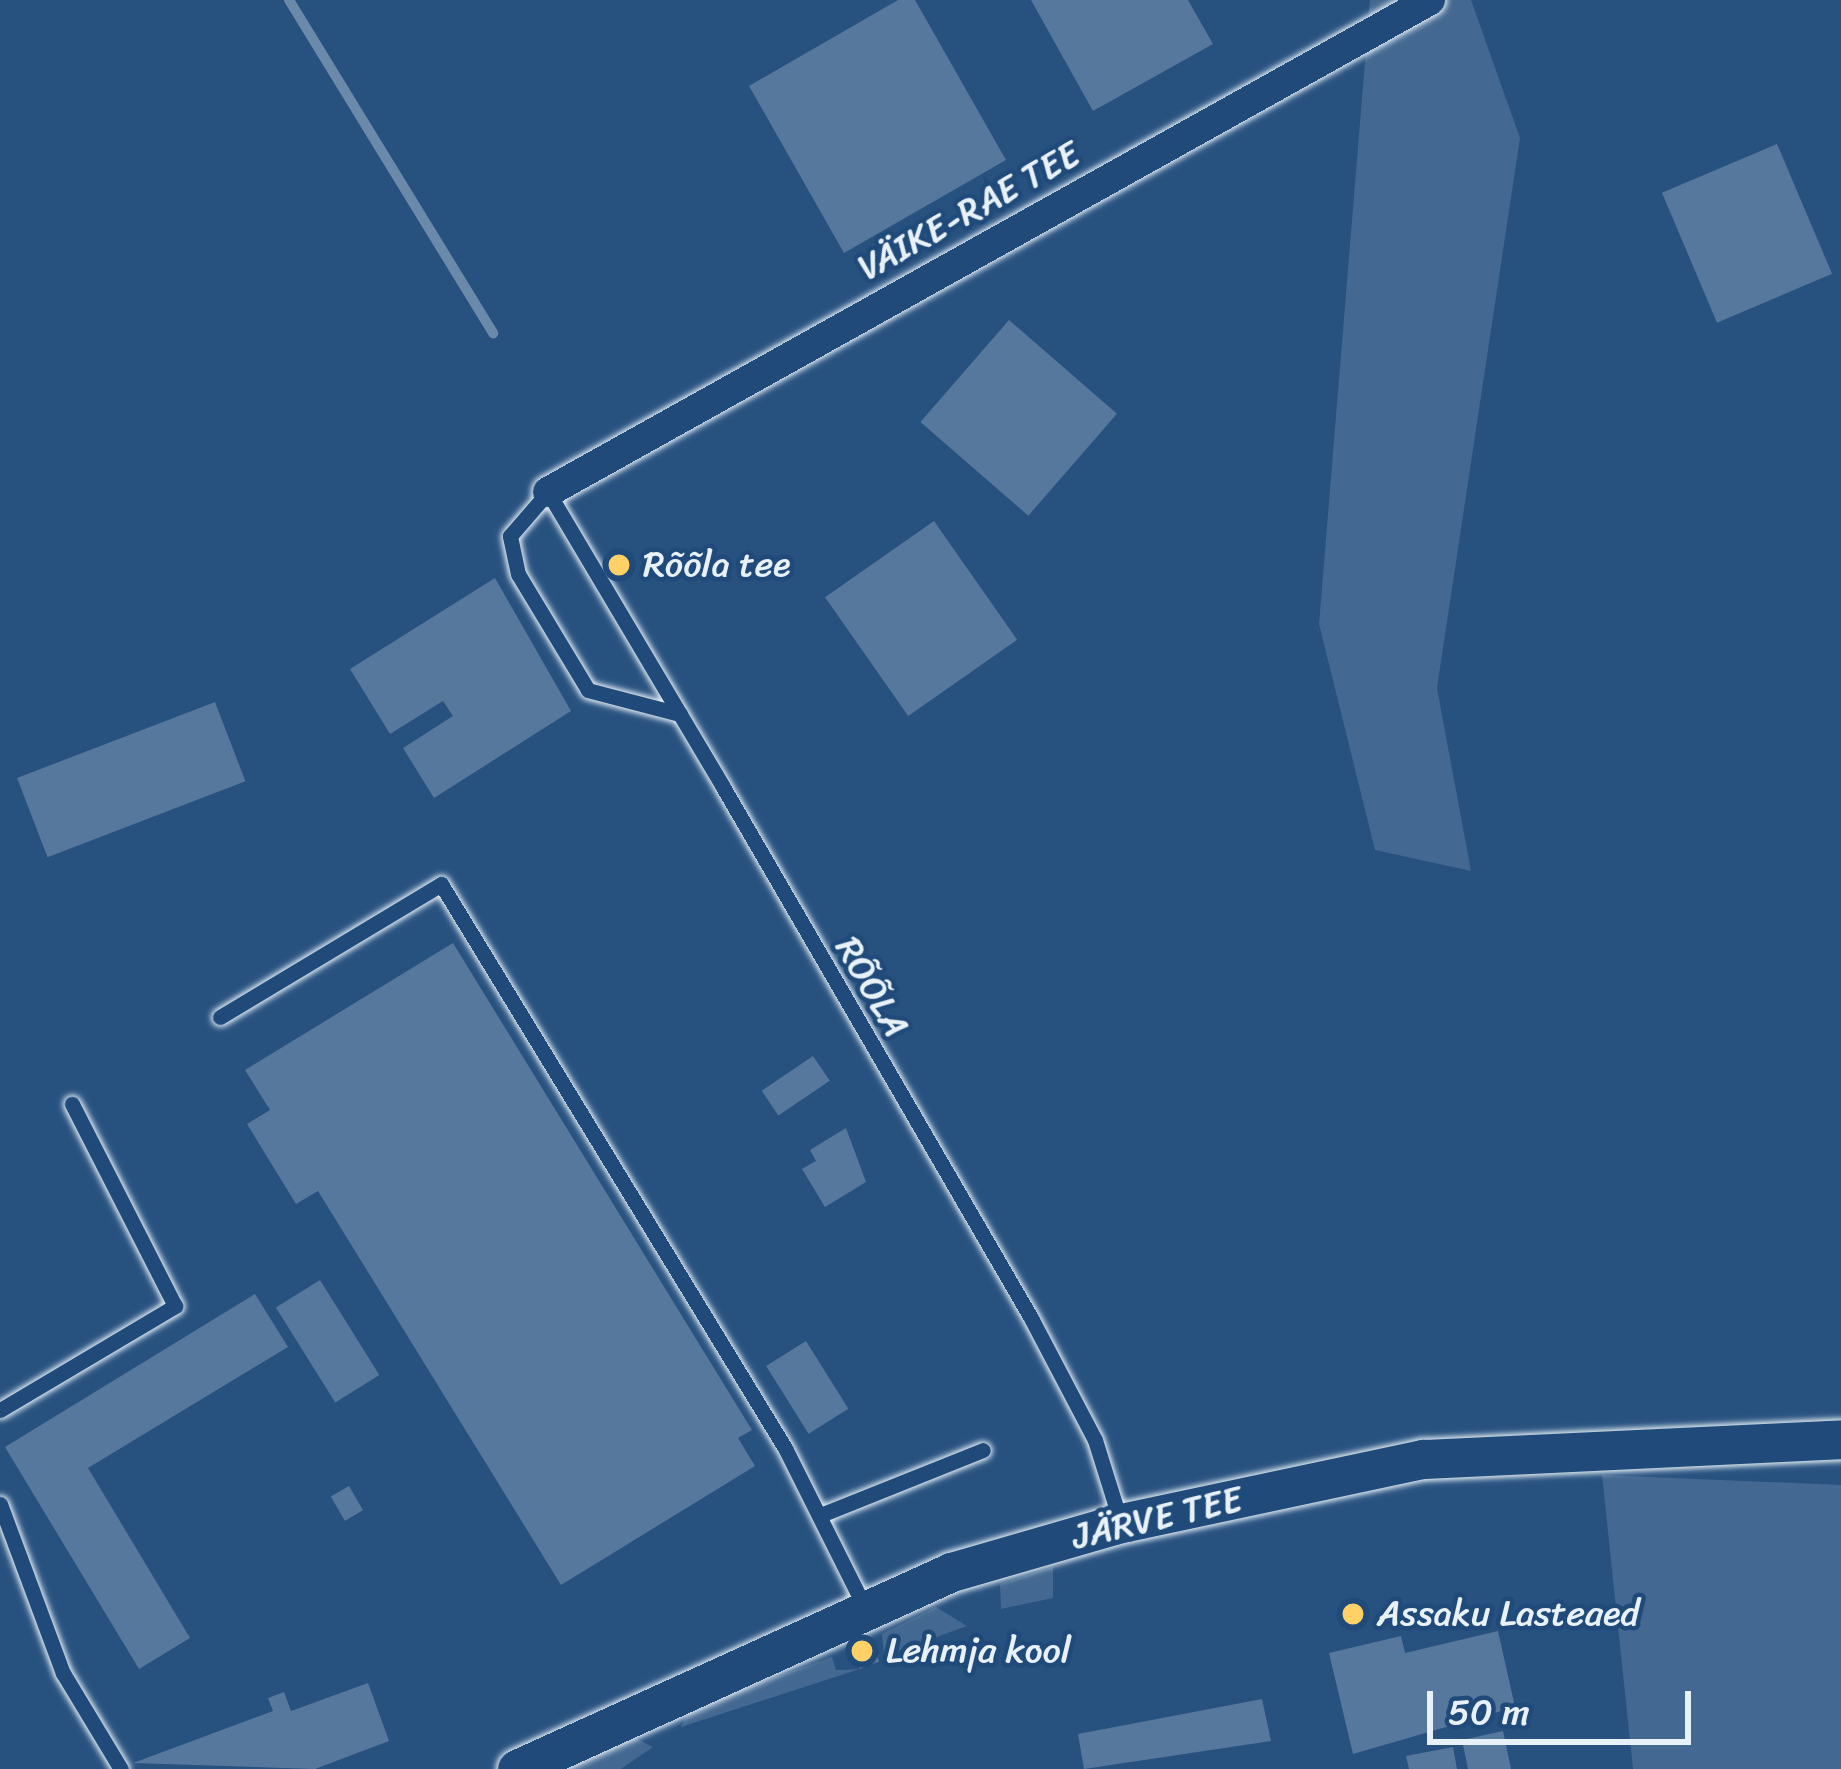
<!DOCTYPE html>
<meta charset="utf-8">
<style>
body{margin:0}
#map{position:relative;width:1841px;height:1769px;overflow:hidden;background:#27517f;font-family:Sriracha,sans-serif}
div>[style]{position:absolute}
.green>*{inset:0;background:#436891}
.stream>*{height:10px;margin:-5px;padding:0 5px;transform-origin:5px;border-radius:5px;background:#6b8aaa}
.building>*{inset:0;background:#57789d;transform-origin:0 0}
.roads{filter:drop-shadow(0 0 3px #e8f1f8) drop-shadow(0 0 3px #e8f1f8)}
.service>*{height:15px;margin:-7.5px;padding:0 7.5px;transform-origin:7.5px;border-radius:7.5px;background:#1f4a7a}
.minor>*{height:30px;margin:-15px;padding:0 15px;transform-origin:15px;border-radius:15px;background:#1f4a7a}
.tertiary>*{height:39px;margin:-19.5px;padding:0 19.5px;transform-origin:19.5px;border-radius:19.5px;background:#1f4a7a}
.dots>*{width:33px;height:33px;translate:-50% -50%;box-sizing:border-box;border:6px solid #1f4a7a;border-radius:50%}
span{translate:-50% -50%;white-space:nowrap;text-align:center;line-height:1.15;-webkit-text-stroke:9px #1f4a7a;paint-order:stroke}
.street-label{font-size:36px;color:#e8f1f8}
.poi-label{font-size:36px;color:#e8f1f8}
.left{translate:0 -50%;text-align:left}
.scale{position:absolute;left:1427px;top:1691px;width:264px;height:54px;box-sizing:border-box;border:6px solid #e8f1f8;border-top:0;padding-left:15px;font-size:36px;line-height:42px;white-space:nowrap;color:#e8f1f8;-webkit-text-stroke:9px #1f4a7a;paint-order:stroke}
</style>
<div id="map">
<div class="green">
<div style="clip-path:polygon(1370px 0,1471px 0,1520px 138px,1437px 688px,1471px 871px,1375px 850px,1319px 624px)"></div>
<div style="clip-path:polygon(1602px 1475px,1841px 1485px,1841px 1769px,1633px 1769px)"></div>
<div style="clip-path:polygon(1053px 1567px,1053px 1598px,1001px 1609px,1000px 1584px)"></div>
<div style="clip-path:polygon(936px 1607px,967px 1626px,884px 1656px,882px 1634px)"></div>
<div style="clip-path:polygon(832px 1657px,836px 1670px,860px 1669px,681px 1727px,691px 1707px)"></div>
<div style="clip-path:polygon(633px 1737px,653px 1747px,621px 1769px,561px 1769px)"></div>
</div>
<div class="stream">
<div style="left:289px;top:0;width:391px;rotate:58.5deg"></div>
</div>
<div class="building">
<div style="clip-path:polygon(898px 0,915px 0,1006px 160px,844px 253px,749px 86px)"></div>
<div style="clip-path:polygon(1031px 0,1188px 0,1213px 44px,1093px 111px)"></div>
<div style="left:1777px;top:144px;width:141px;height:125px;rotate:67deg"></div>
<div style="left:1009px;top:320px;width:143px;height:135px;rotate:41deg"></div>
<div style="left:934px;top:521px;width:145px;height:133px;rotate:55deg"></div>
<div style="clip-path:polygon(495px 578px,571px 711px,434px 798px,403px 748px,453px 716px,443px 701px,390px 734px,350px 669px)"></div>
<div style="left:215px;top:702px;width:85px;height:212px;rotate:69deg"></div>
<div style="clip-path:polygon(453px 943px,752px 1430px,738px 1438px,755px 1466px,561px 1585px,318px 1191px,296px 1204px,247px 1124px,270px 1110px,245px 1070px)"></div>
<div style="left:813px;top:1056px;width:30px;height:62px;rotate:56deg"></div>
<div style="clip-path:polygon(846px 1128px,866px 1182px,825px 1207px,802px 1169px,816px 1161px,810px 1150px)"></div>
<div style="left:320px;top:1280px;width:112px;height:52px;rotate:58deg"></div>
<div style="clip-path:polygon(255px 1294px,288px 1347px,88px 1468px,190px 1638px,139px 1669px,5px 1447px)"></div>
<div style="left:806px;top:1341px;width:80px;height:47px;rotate:58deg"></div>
<div style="left:349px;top:1486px;width:28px;height:21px;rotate:60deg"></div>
<div style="clip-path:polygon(1498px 1631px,1515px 1707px,1353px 1754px,1329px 1653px,1401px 1636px,1405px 1653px)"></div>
<div style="left:876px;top:1653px;width:9px;height:21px;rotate:69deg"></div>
<div style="clip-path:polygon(368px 1683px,389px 1741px,315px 1769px,133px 1763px,273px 1711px,268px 1698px,284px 1692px,291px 1711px)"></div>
<div style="clip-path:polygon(1262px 1699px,1271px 1741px,1084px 1769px,1078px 1734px)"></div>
<div style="clip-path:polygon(1503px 1731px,1511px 1769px,1468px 1769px,1462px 1740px)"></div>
<div style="clip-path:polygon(1453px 1747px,1457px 1769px,1409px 1769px,1406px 1756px)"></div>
</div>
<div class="roads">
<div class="service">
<div style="left:680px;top:714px;width:95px;rotate:-165.4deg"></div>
<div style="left:588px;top:690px;width:135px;rotate:-121.1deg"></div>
<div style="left:518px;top:574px;width:39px;rotate:-102deg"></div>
<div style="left:510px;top:536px;width:58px;rotate:-49.2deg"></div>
<div style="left:548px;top:492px;width:343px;rotate:59.3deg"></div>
<div style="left:723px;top:787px;width:614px;rotate:59.88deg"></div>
<div style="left:1031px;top:1318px;width:138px;rotate:62.3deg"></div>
<div style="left:1095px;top:1440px;width:84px;rotate:72.6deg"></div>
<div style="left:220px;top:1017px;width:258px;rotate:-31deg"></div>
<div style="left:441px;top:884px;width:661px;rotate:58.62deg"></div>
<div style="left:785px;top:1448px;width:179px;rotate:63.4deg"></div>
<div style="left:0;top:1410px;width:204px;rotate:-30.7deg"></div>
<div style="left:175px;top:1306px;width:227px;rotate:-117deg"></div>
<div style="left:0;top:1504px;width:180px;rotate:69.6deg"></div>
<div style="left:63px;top:1673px;width:112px;rotate:58.9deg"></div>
<div style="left:823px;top:1514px;width:172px;rotate:-21.8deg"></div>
</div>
<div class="minor">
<div style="left:548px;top:492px;width:1010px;rotate:-29.15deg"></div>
</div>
<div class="tertiary">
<div style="left:517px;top:1769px;width:477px;rotate:-24.4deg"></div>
<div style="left:951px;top:1572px;width:177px;rotate:-16.1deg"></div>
<div style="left:1121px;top:1523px;width:309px;rotate:-12deg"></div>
<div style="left:1423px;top:1459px;width:418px;rotate:-2.7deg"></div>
</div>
</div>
<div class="dots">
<div style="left:619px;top:565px;background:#ffd166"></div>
<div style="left:1353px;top:1614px;background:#ffd166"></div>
<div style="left:862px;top:1651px;background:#ffd166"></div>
</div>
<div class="street-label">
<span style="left:969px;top:211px;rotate:-29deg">VÄIKE-RAE TEE</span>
<span style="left:872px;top:987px;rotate:60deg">RÕÕLA</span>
<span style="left:1157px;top:1518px;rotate:-13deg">JÄRVE TEE</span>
</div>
<div class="poi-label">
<span class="left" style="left:643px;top:565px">Rõõla tee</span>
<span class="left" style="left:1377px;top:1614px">Assaku Lasteaed</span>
<span class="left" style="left:886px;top:1651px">Lehmja kool</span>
</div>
<div class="scale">50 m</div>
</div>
